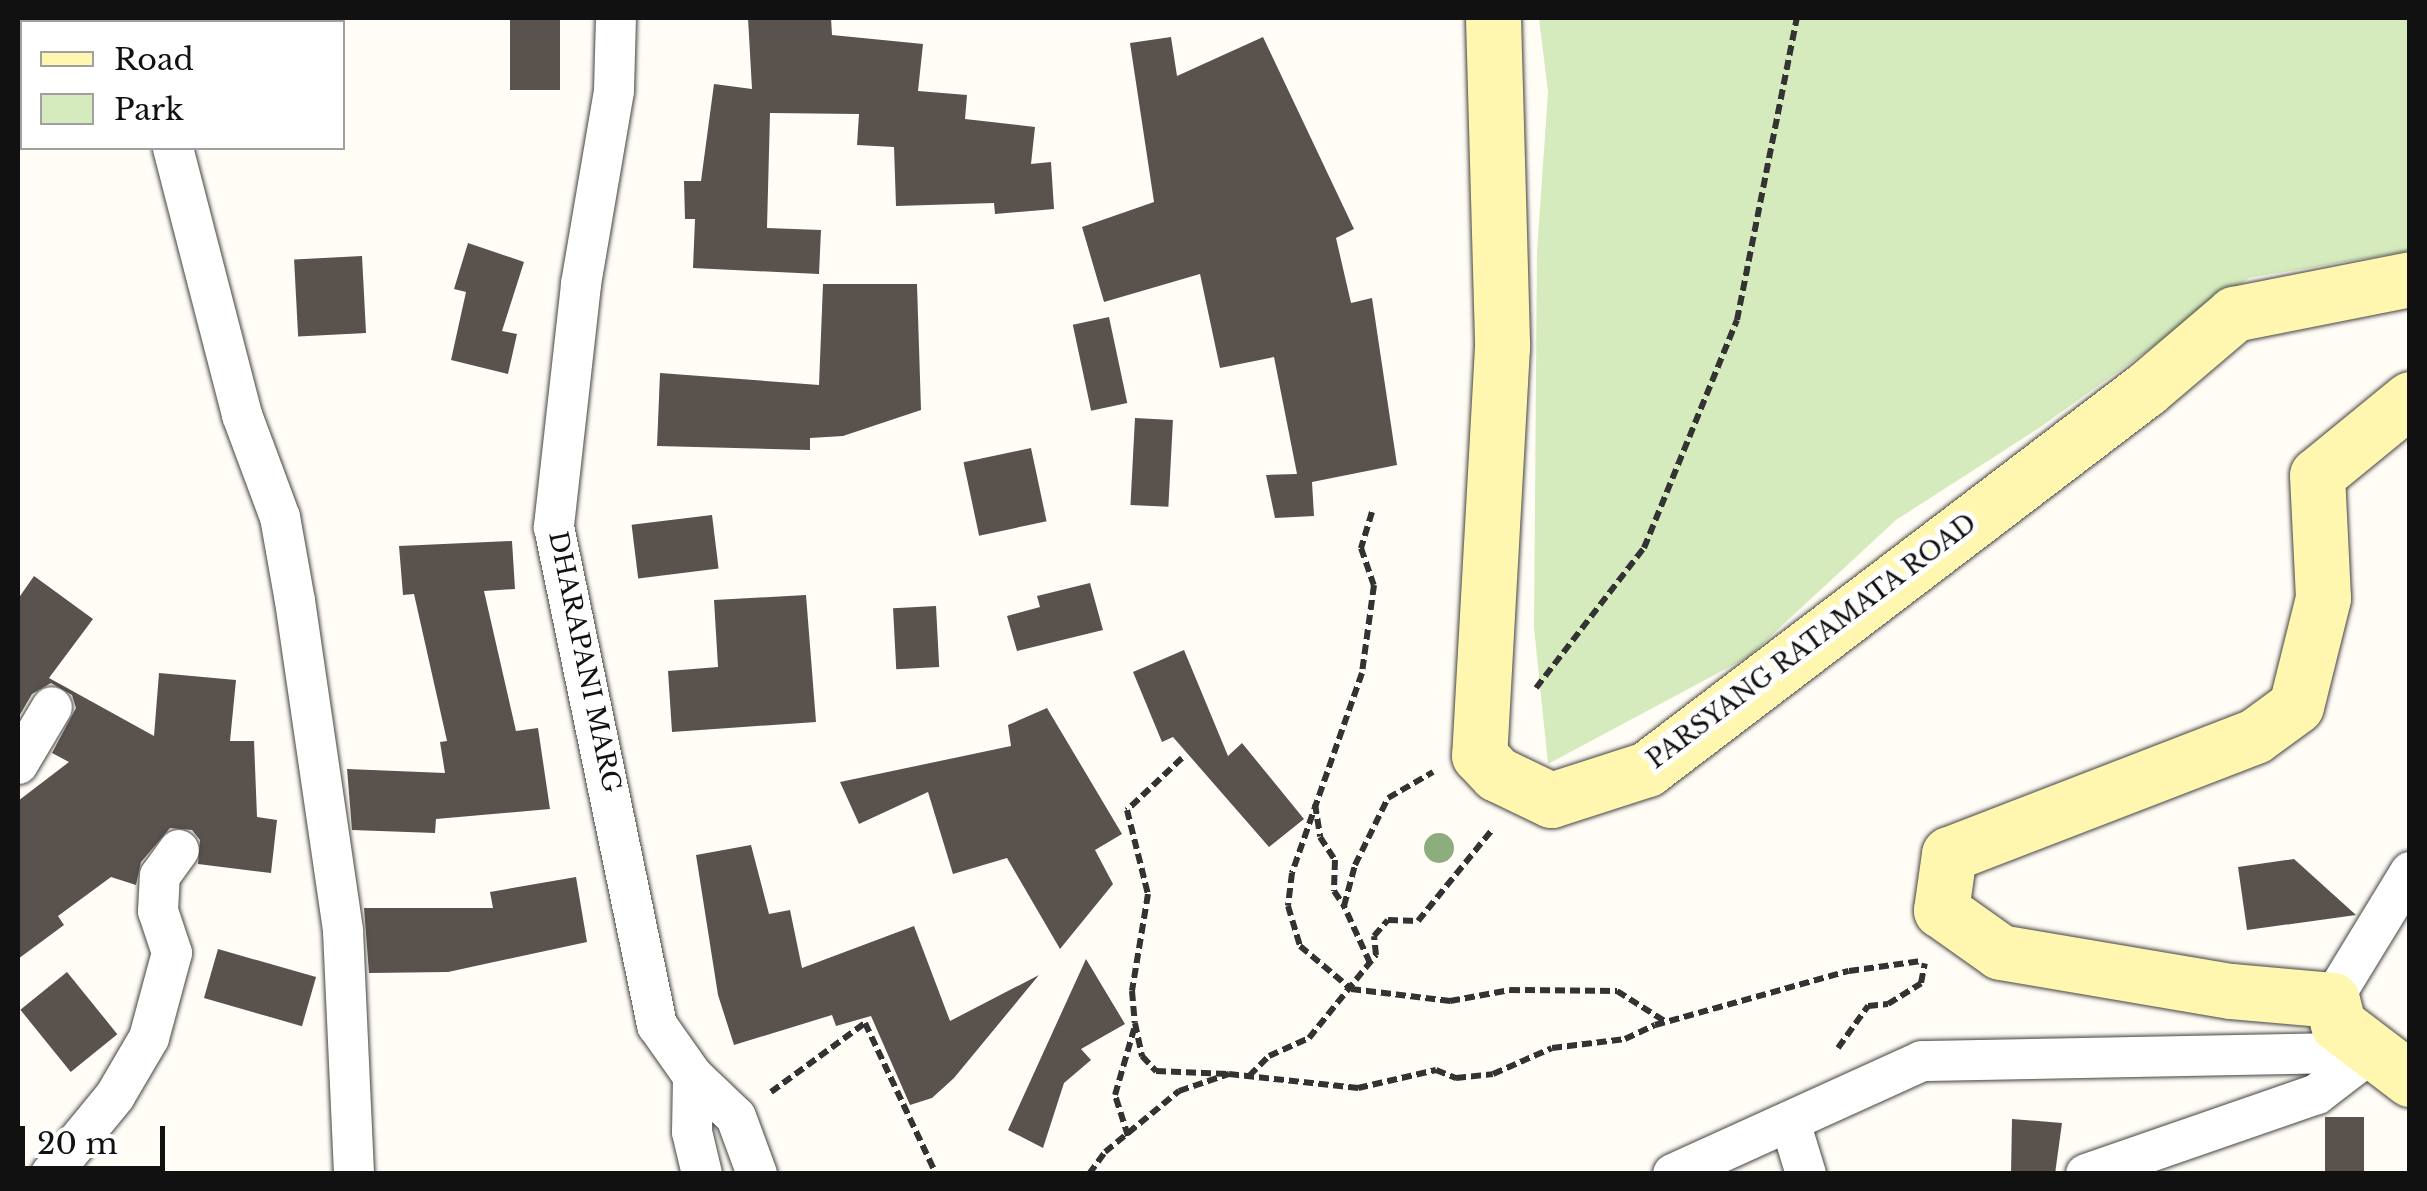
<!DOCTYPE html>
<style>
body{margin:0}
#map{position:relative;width:2427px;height:1191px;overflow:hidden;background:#fffdf5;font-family:"Libre Baskerville",serif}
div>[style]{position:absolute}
.green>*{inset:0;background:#d5ebbd}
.building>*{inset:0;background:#5a524d;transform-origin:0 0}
.path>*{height:6px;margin-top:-3px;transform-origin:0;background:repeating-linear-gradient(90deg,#333 0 10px,transparent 0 15px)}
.roads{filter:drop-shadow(0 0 2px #444) drop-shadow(0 0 2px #444)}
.street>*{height:40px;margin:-20px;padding:0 20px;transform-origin:20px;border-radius:20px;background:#fff}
.secondary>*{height:55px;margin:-27.5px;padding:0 27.5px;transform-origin:27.5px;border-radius:27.5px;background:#fff6b0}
.trees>*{width:30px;height:30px;margin:-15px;border-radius:50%;background:#8dad7f}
span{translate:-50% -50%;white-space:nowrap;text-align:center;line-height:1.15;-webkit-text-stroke:10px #fff;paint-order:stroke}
.street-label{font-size:25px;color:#111}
.frame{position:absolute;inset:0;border:20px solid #111;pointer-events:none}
.legend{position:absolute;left:20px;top:20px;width:325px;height:130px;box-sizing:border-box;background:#fff;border:2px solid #a0a0a0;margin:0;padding:12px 18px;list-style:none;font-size:30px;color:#111}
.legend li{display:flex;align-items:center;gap:20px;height:50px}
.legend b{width:50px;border:2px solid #a0a0a0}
.scale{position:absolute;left:20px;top:1126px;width:145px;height:45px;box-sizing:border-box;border:5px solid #111;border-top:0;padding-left:12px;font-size:30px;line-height:35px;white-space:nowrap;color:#111;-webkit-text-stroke:8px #fff;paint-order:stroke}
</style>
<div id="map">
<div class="green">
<div style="clip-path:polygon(1539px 18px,2409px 18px,2409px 251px,2249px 278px,2039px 428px,1896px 520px,1748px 657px,1548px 764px,1534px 628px,1537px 252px,1548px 92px)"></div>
</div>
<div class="building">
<div style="left:510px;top:18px;width:50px;height:72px"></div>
<div style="clip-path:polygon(748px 18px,831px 18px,832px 35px,923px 44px,918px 91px,967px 95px,965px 119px,1035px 127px,1031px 164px,1051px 162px,1054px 209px,995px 214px,994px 203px,896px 206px,894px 147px,857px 145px,859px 114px,770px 113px,767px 228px,821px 230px,819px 274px,693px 268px,695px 219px,685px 219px,684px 181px,701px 181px,714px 84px,752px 89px)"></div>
<div style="clip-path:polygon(1171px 37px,1177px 76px,1263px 37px,1354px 229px,1336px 238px,1351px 303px,1372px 298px,1397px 465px,1312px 482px,1314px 516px,1275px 518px,1266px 475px,1297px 474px,1274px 357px,1220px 368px,1200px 274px,1104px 302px,1082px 227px,1154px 202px,1130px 43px)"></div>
<div style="clip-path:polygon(468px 243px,524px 262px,502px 331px,517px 334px,508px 374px,451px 360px,466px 292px,454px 289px)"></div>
<div style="left:362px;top:256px;width:77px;height:68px;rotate:87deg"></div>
<div style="clip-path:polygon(823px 284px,917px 284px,921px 410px,843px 436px,810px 438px,810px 450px,657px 446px,660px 373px,819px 385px)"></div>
<div style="left:1109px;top:317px;width:88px;height:37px;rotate:78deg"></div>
<div style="left:1135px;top:418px;width:38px;height:87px;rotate:3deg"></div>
<div style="left:1031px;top:448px;width:75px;height:69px;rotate:78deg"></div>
<div style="left:712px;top:515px;width:54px;height:81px;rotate:83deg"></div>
<div style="clip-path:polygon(512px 541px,515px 589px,484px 591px,516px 731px,538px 728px,550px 809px,436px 819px,435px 833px,352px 830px,347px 769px,445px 773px,440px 742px,447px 741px,414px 594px,403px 595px,399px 546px)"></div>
<div style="clip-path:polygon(34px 576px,93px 619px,49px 678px,154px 736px,159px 673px,236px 680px,230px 741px,254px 741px,257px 817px,277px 820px,271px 873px,198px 864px,200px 840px,192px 830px,170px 828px,141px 862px,136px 885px,111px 877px,58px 916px,64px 925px,18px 959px,18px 801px,69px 762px,52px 753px,76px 708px,72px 695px,51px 683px,32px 694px,18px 718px,18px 599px)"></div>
<div style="clip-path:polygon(1090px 583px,1103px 630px,1017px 651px,1007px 616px,1040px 607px,1037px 596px)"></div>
<div style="clip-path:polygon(806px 595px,816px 722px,672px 732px,668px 671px,718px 667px,714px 600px)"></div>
<div style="left:936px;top:606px;width:61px;height:43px;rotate:87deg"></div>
<div style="clip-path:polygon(1184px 650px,1228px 756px,1242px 743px,1304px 819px,1269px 847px,1173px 737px,1162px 742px,1133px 672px)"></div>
<div style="clip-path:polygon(1047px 708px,1122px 834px,1095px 850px,1113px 884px,1060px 949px,1007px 858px,953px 874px,928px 792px,859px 824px,840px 782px,1011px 746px,1008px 725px)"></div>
<div style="clip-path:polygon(751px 845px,769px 914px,790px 910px,802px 968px,914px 926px,950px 1021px,1039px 975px,954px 1078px,932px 1098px,910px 1105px,871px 1016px,836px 1026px,832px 1015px,734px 1045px,718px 995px,696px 855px)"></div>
<div style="clip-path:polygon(2294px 859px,2356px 915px,2247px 930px,2238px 867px)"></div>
<div style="clip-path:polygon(576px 877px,587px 942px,448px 972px,369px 973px,364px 908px,493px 908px,490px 892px)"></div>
<div style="left:218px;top:949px;width:102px;height:51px;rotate:16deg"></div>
<div style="clip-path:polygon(1086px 959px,1125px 1024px,1081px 1049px,1091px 1060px,1064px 1083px,1043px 1148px,1008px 1130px)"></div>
<div style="left:67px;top:972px;width:80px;height:60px;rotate:51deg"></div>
<div style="left:2325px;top:1117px;width:39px;height:57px"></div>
<div style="clip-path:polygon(2012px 1119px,2062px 1123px,2055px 1174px,2011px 1174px)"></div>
</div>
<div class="path">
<div style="left:1372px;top:512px;width:38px;rotate:107deg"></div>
<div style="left:1361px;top:548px;width:39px;rotate:71deg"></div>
<div style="left:1374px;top:585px;width:89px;rotate:97.8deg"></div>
<div style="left:1362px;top:673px;width:212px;rotate:109.3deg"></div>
<div style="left:1292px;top:873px;width:33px;rotate:97deg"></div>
<div style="left:1288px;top:906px;width:42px;rotate:73.3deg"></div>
<div style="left:1300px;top:946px;width:67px;rotate:40.1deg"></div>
<div style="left:1351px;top:989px;width:100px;rotate:6.9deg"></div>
<div style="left:1450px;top:1001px;width:61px;rotate:-10.4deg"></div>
<div style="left:1510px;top:990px;width:107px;rotate:0.5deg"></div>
<div style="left:1617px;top:991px;width:58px;rotate:32.3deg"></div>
<div style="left:1536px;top:688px;width:177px;rotate:-52.4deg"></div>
<div style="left:1644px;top:548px;width:246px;rotate:-67.8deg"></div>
<div style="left:1737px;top:320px;width:308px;rotate:-78.8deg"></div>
<div style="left:1182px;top:758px;width:76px;rotate:136.6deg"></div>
<div style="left:1127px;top:810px;width:87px;rotate:76deg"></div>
<div style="left:1148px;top:894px;width:98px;rotate:99.4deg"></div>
<div style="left:1132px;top:991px;width:32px;rotate:85deg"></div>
<div style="left:1135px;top:1023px;width:34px;rotate:78deg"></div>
<div style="left:1142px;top:1056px;width:21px;rotate:47deg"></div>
<div style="left:1156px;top:1071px;width:72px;rotate:2.4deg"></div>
<div style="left:1315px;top:804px;width:33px;rotate:81deg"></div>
<div style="left:1320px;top:837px;width:27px;rotate:57deg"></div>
<div style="left:1335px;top:860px;width:31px;rotate:92deg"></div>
<div style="left:1334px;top:891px;width:18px;rotate:56deg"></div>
<div style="left:1370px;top:963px;width:63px;rotate:-114.5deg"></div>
<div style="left:1344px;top:906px;width:42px;rotate:-75deg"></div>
<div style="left:1355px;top:865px;width:75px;rotate:-63.8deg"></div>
<div style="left:1388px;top:798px;width:52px;rotate:-30deg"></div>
<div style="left:1838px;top:1048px;width:52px;rotate:-54.5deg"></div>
<div style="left:1868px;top:1006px;width:20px;rotate:-6deg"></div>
<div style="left:1888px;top:1004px;width:39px;rotate:-32deg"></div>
<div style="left:1921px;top:983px;width:20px;rotate:-79deg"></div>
<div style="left:1249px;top:1076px;width:28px;rotate:-45deg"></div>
<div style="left:1269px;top:1056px;width:44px;rotate:-24.2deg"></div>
<div style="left:1309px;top:1038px;width:107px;rotate:-51.1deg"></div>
<div style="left:1376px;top:955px;width:19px;rotate:-96deg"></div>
<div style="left:1374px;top:936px;width:21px;rotate:-49deg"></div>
<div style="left:1388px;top:920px;width:30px;rotate:2deg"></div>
<div style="left:1418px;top:921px;width:117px;rotate:-50.9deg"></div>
<div style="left:771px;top:1092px;width:117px;rotate:-36.3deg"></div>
<div style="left:865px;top:1023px;width:167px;rotate:64.8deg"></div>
<div style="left:1128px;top:1136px;width:43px;rotate:-107.6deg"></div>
<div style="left:1115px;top:1095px;width:69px;rotate:-73.9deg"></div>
<div style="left:1089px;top:1174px;width:27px;rotate:-54deg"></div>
<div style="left:1105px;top:1152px;width:96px;rotate:-39.5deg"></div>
<div style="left:1179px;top:1091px;width:53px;rotate:-18.8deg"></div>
<div style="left:1229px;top:1074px;width:130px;rotate:6.2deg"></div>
<div style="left:1358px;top:1088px;width:80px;rotate:-13deg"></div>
<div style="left:1436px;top:1070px;width:22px;rotate:22deg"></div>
<div style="left:1456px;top:1078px;width:37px;rotate:-6deg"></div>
<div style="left:1493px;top:1074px;width:64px;rotate:-23.8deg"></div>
<div style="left:1552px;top:1048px;width:74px;rotate:-7deg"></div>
<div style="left:1625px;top:1039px;width:33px;rotate:-25deg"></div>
<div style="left:1655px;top:1025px;width:201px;rotate:-15.6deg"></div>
<div style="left:1849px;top:971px;width:73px;rotate:-7.9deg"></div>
</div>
<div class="roads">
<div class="street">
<div style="left:96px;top:18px;width:5px;rotate:53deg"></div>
<div style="left:616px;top:18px;width:73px;rotate:91.6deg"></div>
<div style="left:614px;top:91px;width:197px;rotate:99.7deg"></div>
<div style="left:581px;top:285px;width:244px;rotate:96.4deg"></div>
<div style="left:554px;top:527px;width:509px;rotate:78.31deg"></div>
<div style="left:657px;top:1025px;width:62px;rotate:54.8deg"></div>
<div style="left:693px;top:1076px;width:56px;rotate:91deg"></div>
<div style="left:692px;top:1132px;width:43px;rotate:76.6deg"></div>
<div style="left:173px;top:148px;width:276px;rotate:75.5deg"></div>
<div style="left:242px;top:415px;width:109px;rotate:69.6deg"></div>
<div style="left:280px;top:517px;width:85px;rotate:79.9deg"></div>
<div style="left:295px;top:601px;width:333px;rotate:81.7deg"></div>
<div style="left:343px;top:931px;width:243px;rotate:87.4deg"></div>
<div style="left:18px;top:764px;width:66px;rotate:-59.2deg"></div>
<div style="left:2332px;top:1000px;width:150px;rotate:-58.6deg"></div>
<div style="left:693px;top:1076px;width:59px;rotate:43.6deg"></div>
<div style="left:736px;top:1117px;width:61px;rotate:69.8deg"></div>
<div style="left:1791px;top:1125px;width:51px;rotate:73deg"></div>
<div style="left:51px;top:1174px;width:101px;rotate:-50.6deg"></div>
<div style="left:115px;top:1096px;width:67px;rotate:-59.6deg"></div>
<div style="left:149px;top:1038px;width:88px;rotate:-74.9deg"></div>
<div style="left:172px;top:953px;width:44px;rotate:-108.4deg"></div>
<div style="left:158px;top:911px;width:35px;rotate:-87deg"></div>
<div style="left:160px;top:876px;width:32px;rotate:-54deg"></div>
<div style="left:1673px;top:1174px;width:273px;rotate:-24.4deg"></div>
<div style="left:1922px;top:1061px;width:450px;rotate:-1.1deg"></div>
<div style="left:2086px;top:1174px;width:244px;rotate:-19.1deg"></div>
<div style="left:2317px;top:1094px;width:69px;rotate:-37.4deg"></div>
</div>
<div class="secondary">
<div style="left:1493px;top:18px;width:329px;rotate:88.4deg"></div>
<div style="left:1502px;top:347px;width:409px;rotate:93.2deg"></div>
<div style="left:1479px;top:755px;width:26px;rotate:47deg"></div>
<div style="left:1497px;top:774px;width:60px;rotate:25.7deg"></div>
<div style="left:1551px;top:800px;width:101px;rotate:-17.9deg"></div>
<div style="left:1647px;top:769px;width:627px;rotate:-37.29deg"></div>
<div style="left:2146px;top:389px;width:116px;rotate:-40.4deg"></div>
<div style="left:2234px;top:314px;width:179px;rotate:-11.2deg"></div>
<div style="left:2410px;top:399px;width:120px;rotate:140.7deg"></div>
<div style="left:2317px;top:475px;width:123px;rotate:87.2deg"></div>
<div style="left:2323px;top:598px;width:111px;rotate:104deg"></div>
<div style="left:2296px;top:706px;width:51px;rotate:143.8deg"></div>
<div style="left:2255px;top:736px;width:328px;rotate:158.9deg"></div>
<div style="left:1949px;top:854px;width:57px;rotate:98.1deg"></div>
<div style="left:1941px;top:910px;width:72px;rotate:35.4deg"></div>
<div style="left:2000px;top:952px;width:234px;rotate:9.6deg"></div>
<div style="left:2231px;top:991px;width:101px;rotate:5.1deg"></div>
<div style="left:2332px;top:1000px;width:25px;rotate:76deg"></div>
<div style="left:2338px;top:1024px;width:91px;rotate:37.4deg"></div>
</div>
</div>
<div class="trees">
<div style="left:1439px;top:848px"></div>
</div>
<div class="street-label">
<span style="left:1812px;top:642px;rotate:-37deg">PARSYANG RATAMATA ROAD</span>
<span style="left:584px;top:662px;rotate:78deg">DHARAPANI MARG</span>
</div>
<div class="frame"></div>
<ul class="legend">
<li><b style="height:12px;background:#fff6b0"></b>Road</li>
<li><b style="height:28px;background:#d5ebbd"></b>Park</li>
</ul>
<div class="scale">20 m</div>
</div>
